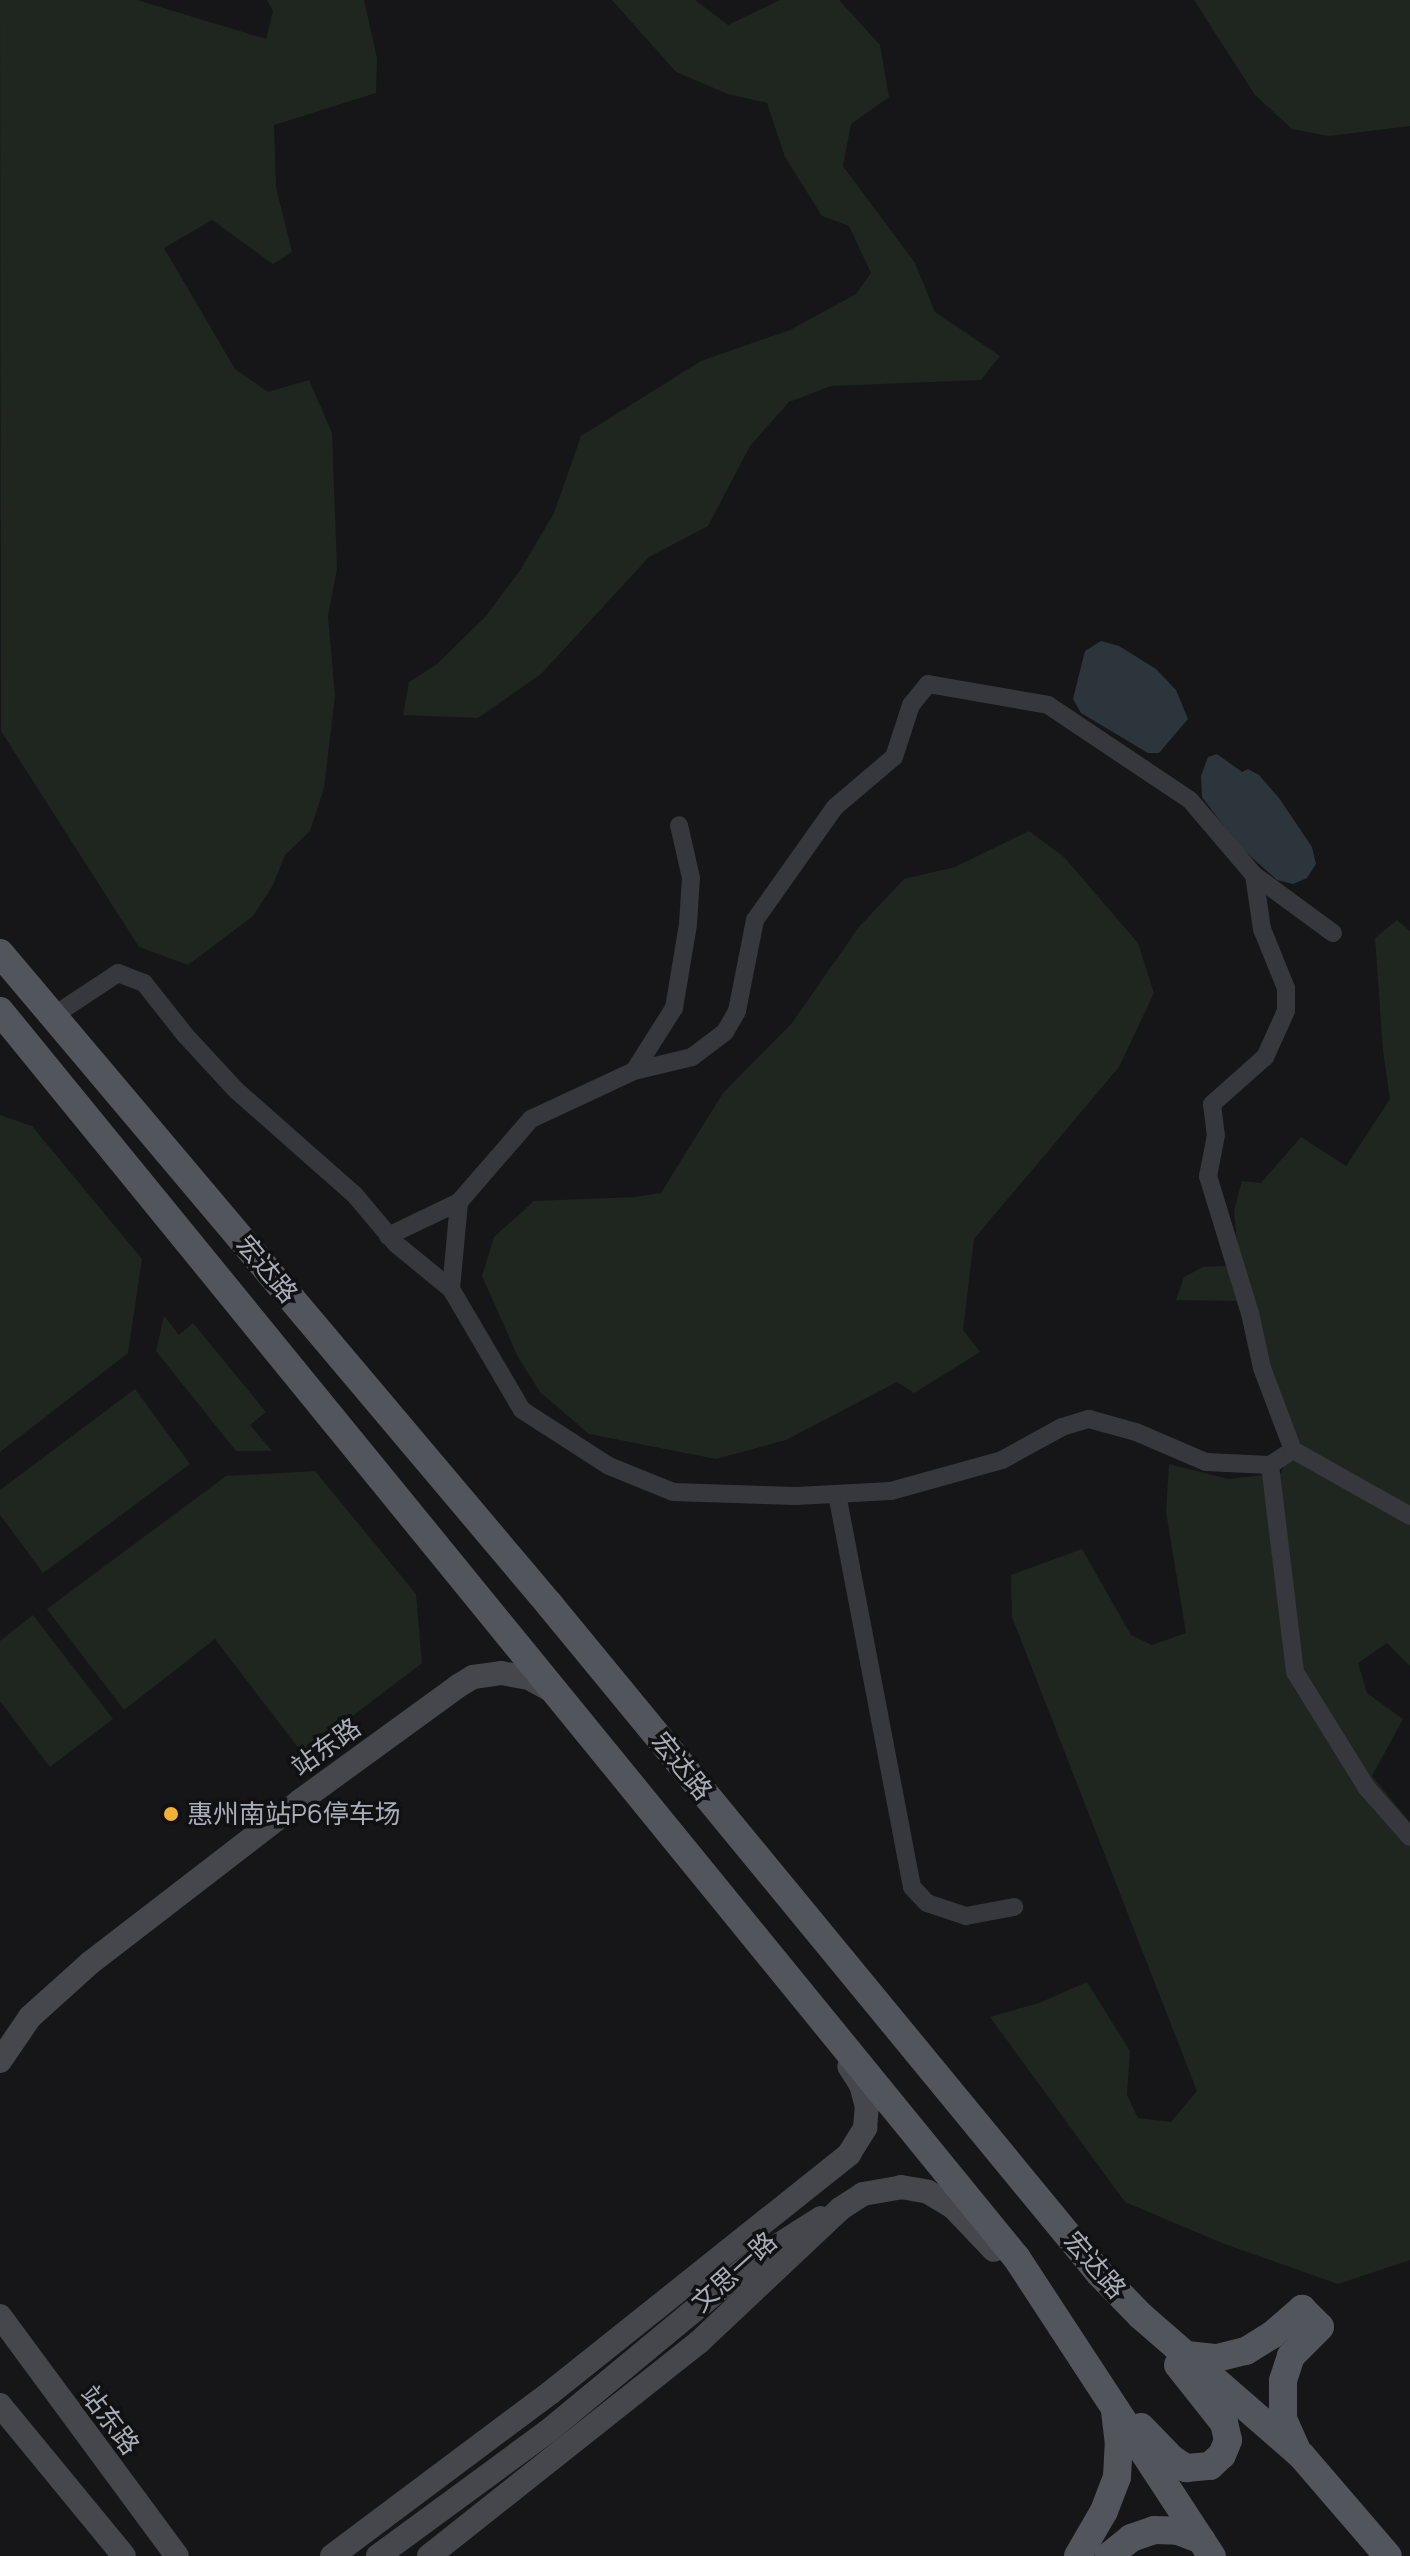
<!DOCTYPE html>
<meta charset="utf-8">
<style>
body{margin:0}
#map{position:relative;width:1410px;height:2556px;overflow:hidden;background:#161618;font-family:Manrope,"Noto Sans SC",sans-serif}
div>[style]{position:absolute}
.green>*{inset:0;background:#1e261f}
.water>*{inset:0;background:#2c353c}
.street>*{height:18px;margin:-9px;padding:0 9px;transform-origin:9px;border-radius:9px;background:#37383d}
.secondary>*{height:24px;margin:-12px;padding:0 12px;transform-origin:12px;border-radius:12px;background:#45474d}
.primary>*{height:28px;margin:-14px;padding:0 14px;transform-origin:14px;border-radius:14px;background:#53555c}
.dots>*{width:22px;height:22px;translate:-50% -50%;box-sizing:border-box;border:4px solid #111113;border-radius:50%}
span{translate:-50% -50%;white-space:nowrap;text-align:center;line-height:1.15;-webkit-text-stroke:7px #111113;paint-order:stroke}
.street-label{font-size:26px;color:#a8adb8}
.poi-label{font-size:26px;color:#a8adb8}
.left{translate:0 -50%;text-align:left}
</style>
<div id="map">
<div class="green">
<div style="clip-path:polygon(0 0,137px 0,266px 39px,273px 11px,267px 0,364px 0,377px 58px,376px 93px,274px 125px,276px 187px,292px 252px,273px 264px,212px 220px,164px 248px,235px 369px,268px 392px,309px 380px,332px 433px,337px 569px,328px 616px,335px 696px,324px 788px,310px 831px,285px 855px,273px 885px,253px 916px,188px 965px,139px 947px,1px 731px)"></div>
<div style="clip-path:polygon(612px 0,695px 0,728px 25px,780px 0,839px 0,880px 45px,889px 97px,851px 124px,843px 166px,915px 263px,935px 312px,1000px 356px,981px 380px,831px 386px,789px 402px,750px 446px,708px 526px,649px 557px,541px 674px,478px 718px,403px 715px,409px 682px,437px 664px,486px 616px,521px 569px,554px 513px,581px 436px,701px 361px,790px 330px,856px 294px,871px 273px,849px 226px,822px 216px,785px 157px,767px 103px,728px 94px,676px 72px)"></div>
<div style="clip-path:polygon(1194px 0,1410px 0,1410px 126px,1329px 136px,1292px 129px,1255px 95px)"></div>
<div style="clip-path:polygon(1029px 831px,1064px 857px,1138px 943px,1154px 993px,1119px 1067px,974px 1239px,963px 1330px,980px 1352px,914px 1393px,897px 1382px,786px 1440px,716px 1459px,589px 1434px,540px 1392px,518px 1357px,482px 1276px,494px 1237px,534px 1201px,635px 1197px,661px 1193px,723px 1093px,792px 1023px,859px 927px,904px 879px,955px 867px)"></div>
<div style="clip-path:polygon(1397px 920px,1410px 931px,1410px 1666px,1387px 1643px,1358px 1663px,1367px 1693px,1403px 1719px,1372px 1776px,1410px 1822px,1410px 2260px,1338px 2284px,1222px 2243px,1125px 2202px,990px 2017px,1039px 2003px,1087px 1982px,1130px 2051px,1127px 2095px,1138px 2118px,1171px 2122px,1197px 2091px,1012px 1617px,1011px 1575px,1082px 1549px,1131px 1635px,1152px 1645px,1186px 1633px,1166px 1512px,1169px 1464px,1229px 1479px,1281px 1473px,1296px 1433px,1238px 1301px,1176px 1300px,1184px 1277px,1203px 1267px,1239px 1265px,1234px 1210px,1242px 1181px,1261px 1183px,1301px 1137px,1346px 1166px,1390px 1099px,1383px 1051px,1375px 938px)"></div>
<div style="clip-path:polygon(0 1115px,32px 1126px,142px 1259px,128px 1353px,0 1452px)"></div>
<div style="clip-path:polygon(164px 1316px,179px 1335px,193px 1323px,266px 1412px,250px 1425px,272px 1451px,236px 1451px,156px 1351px)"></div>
<div style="clip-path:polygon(135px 1389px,190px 1464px,43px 1573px,0 1515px,0 1490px)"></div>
<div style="clip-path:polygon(315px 1471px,416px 1594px,422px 1663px,303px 1754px,215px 1639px,124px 1710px,47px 1609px,226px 1476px)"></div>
<div style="clip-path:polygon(33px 1615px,113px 1719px,50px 1767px,0 1701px,0 1641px)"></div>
</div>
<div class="water">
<div style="clip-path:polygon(1101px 641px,1119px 646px,1156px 669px,1176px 690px,1188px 719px,1159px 753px,1148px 753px,1081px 713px,1073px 699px,1085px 651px)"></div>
<div style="clip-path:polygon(1217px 754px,1242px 772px,1248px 769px,1259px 775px,1279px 798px,1312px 847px,1316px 864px,1307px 878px,1293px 884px,1277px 880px,1238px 845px,1202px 797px,1201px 776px,1208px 757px)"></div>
</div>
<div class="street">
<div style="left:1254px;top:875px;width:98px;rotate:36.3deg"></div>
<div style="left:53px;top:1016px;width:78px;rotate:-33.5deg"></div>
<div style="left:118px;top:973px;width:28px;rotate:21deg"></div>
<div style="left:144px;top:983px;width:68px;rotate:51.6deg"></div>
<div style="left:186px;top:1036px;width:75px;rotate:47.2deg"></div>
<div style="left:237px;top:1091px;width:156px;rotate:41.4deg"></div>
<div style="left:354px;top:1194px;width:65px;rotate:50deg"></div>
<div style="left:396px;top:1244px;width:71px;rotate:39.3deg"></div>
<div style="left:451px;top:1289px;width:140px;rotate:59.6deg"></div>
<div style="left:522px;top:1410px;width:103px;rotate:32.8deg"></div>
<div style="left:609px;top:1466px;width:69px;rotate:22.1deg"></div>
<div style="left:673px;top:1492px;width:123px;rotate:1.9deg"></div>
<div style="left:796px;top:1496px;width:95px;rotate:-3deg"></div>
<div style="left:891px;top:1491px;width:115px;rotate:-15.6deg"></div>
<div style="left:1002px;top:1460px;width:68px;rotate:-28.8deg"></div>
<div style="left:1062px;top:1427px;width:28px;rotate:-17deg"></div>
<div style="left:1089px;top:1419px;width:49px;rotate:15.5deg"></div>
<div style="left:1136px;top:1432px;width:76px;rotate:23.2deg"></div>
<div style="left:1206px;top:1462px;width:64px;rotate:2.7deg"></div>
<div style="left:1270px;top:1465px;width:27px;rotate:-33deg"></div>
<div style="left:634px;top:1071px;width:60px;rotate:-13.6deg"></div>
<div style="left:692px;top:1057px;width:41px;rotate:-37.1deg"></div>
<div style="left:725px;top:1032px;width:24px;rotate:-60deg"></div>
<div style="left:737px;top:1011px;width:93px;rotate:-78.8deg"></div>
<div style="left:755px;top:920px;width:138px;rotate:-54.7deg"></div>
<div style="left:835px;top:807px;width:77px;rotate:-40.3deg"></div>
<div style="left:894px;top:757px;width:55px;rotate:-71.9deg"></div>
<div style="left:911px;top:705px;width:27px;rotate:-51deg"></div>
<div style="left:928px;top:684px;width:122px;rotate:9.9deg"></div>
<div style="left:1048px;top:705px;width:171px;rotate:33.8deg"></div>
<div style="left:1190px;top:800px;width:99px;rotate:49.5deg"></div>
<div style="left:1254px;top:875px;width:55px;rotate:81.6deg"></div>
<div style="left:1262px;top:929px;width:64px;rotate:67.9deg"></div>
<div style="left:1286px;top:988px;width:23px;rotate:90deg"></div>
<div style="left:1286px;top:1011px;width:51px;rotate:114.5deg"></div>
<div style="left:1265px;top:1057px;width:71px;rotate:138.4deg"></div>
<div style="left:1212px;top:1104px;width:31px;rotate:83deg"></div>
<div style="left:1216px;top:1135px;width:42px;rotate:101deg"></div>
<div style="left:1208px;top:1176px;width:143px;rotate:73deg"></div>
<div style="left:1250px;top:1313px;width:56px;rotate:77.7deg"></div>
<div style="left:1262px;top:1368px;width:88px;rotate:69.3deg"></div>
<div style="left:1293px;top:1450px;width:134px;rotate:29.4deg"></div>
<div style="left:388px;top:1236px;width:79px;rotate:-25.6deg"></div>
<div style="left:459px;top:1202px;width:110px;rotate:-49.1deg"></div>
<div style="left:531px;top:1119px;width:114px;rotate:-25deg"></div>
<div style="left:634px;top:1071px;width:75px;rotate:-57.6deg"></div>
<div style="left:674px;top:1008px;width:85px;rotate:-80.5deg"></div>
<div style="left:688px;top:924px;width:46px;rotate:-86.3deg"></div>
<div style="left:691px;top:878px;width:54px;rotate:-102.8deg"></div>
<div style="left:451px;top:1289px;width:87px;rotate:-84.7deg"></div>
<div style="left:1270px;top:1465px;width:209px;rotate:83.1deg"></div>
<div style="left:1295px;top:1672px;width:137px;rotate:58.2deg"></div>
<div style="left:1367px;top:1788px;width:65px;rotate:48.7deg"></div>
<div style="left:837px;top:1494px;width:400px;rotate:79.2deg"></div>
<div style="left:912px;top:1887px;width:22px;rotate:47deg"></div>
<div style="left:927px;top:1903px;width:41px;rotate:18.4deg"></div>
<div style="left:966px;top:1916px;width:49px;rotate:-10.6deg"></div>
</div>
<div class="secondary">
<div style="left:0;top:2061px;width:53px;rotate:-55.7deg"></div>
<div style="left:30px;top:2017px;width:81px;rotate:-42deg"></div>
<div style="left:90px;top:1963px;width:265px;rotate:-37.6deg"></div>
<div style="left:300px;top:1801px;width:195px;rotate:-36deg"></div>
<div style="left:458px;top:1686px;width:17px;rotate:-31deg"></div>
<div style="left:473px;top:1677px;width:28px;rotate:-8deg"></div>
<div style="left:501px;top:1673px;width:28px;rotate:10deg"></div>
<div style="left:529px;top:1678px;width:29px;rotate:29deg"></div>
<div style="left:0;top:2316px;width:298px;rotate:53.6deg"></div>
<div style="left:0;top:2405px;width:195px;rotate:50.6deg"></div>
<div style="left:332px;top:2556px;width:272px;rotate:-36.8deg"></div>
<div style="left:550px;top:2393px;width:383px;rotate:-38.6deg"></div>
<div style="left:849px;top:2154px;width:31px;rotate:-58deg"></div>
<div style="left:865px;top:2128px;width:21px;rotate:-85deg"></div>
<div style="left:867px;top:2107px;width:23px;rotate:-105deg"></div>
<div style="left:861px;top:2085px;width:22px;rotate:-122deg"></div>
<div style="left:378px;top:2556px;width:210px;rotate:-36.3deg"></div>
<div style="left:547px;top:2432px;width:270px;rotate:-39.6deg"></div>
<div style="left:755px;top:2260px;width:78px;rotate:-32.5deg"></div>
<div style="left:429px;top:2556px;width:345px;rotate:-38.4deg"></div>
<div style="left:699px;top:2342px;width:194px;rotate:-43.3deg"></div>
<div style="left:840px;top:2209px;width:27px;rotate:-33deg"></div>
<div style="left:863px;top:2194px;width:39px;rotate:-10deg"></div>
<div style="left:901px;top:2187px;width:27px;rotate:10deg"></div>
<div style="left:928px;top:2192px;width:29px;rotate:31deg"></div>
<div style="left:953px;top:2207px;width:59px;rotate:46.4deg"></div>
</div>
<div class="primary">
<div style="left:0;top:953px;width:852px;rotate:49.86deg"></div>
<div style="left:549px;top:1604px;width:867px;rotate:50.57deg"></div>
<div style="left:1100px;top:2274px;width:59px;rotate:45.7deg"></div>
<div style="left:1141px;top:2316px;width:212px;rotate:41deg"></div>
<div style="left:1301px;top:2455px;width:133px;rotate:49.3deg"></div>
<div style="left:0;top:1011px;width:1608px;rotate:50.81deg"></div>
<div style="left:1016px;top:2257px;width:358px;rotate:56.8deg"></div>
<div style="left:1187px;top:2355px;width:30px;rotate:6deg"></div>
<div style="left:1217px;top:2358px;width:30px;rotate:-14deg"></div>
<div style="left:1246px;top:2351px;width:31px;rotate:-32deg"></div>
<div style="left:1272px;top:2335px;width:40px;rotate:-41deg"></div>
<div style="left:1302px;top:2309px;width:25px;rotate:45deg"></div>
<div style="left:1320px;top:2327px;width:41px;rotate:135deg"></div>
<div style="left:1291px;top:2356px;width:25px;rotate:108deg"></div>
<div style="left:1283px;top:2380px;width:39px;rotate:90deg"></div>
<div style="left:1283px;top:2419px;width:32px;rotate:66deg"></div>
<div style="left:1141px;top:2427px;width:45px;rotate:45.9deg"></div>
<div style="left:1172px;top:2459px;width:17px;rotate:33deg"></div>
<div style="left:1186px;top:2468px;width:24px;rotate:-5deg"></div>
<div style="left:1210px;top:2466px;width:16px;rotate:-43deg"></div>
<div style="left:1222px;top:2455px;width:16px;rotate:-68deg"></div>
<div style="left:1228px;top:2440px;width:17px;rotate:-103deg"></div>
<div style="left:1224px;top:2423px;width:74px;rotate:-128.4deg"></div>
<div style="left:1078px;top:2556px;width:52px;rotate:-60deg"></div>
<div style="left:1104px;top:2511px;width:36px;rotate:-69deg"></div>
<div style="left:1117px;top:2477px;width:33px;rotate:-87deg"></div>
<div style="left:1119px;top:2444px;width:31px;rotate:-97deg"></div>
<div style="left:1109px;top:2556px;width:28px;rotate:-39deg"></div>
<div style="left:1131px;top:2538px;width:24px;rotate:-19deg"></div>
<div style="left:1154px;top:2530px;width:24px;rotate:2deg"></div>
<div style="left:1178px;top:2531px;width:25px;rotate:21deg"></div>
</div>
<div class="dots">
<div style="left:171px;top:1814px;background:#f2b134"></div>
</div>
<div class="street-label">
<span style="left:267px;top:1269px;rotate:50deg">宏达路</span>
<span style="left:326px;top:1747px;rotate:-36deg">站东路</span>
<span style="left:682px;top:1766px;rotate:51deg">宏达路</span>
<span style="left:1095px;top:2265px;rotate:49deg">宏达路</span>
<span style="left:734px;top:2272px;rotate:-42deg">文思一路</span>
<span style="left:110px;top:2420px;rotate:53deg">站东路</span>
</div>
<div class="poi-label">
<span class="left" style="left:187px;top:1814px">惠州南站P6停车场</span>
</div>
</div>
